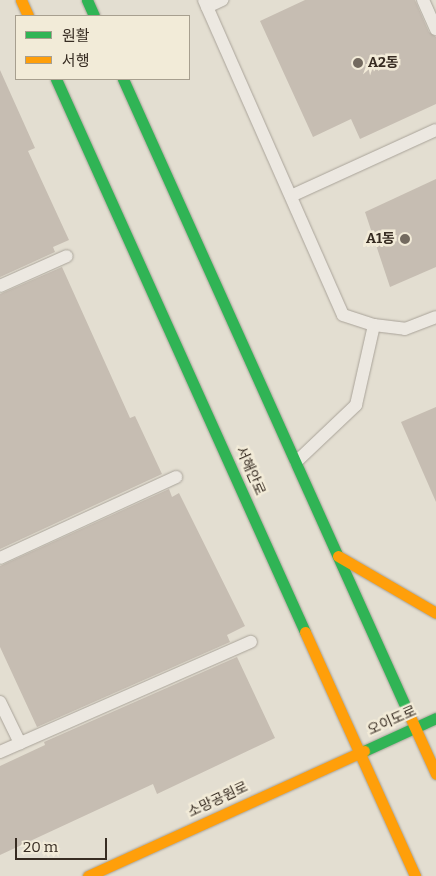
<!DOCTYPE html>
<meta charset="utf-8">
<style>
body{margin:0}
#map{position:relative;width:436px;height:876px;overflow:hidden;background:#e3ded1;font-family:Bitter,"Noto Sans KR",serif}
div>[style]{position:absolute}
.building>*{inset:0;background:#c6bdb2}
.roads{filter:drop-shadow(0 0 1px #a9a399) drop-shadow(0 0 1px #a9a399)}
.lane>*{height:12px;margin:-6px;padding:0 6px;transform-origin:6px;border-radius:6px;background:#ece8e1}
.fast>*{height:11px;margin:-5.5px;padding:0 5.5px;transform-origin:5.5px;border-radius:5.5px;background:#30b455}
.slow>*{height:11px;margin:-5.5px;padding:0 5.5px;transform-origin:5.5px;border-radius:5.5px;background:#ff9f0a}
.dots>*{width:14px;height:14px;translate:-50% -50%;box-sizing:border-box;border:2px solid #f2ebd8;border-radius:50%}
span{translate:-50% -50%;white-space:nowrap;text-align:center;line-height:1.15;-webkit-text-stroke:5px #f2ebd8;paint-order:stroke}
.poi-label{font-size:14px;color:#372c22;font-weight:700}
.left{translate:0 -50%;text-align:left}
.right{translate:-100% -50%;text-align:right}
.street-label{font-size:14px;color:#372c22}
.legend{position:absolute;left:15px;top:15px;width:175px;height:65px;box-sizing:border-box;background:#f2ebd8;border:1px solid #a79f8f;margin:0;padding:6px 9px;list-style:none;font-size:15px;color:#372c22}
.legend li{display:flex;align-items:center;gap:10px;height:25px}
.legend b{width:25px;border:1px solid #a79f8f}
.scale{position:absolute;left:15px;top:838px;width:92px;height:22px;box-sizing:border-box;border:2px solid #372c22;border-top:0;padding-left:6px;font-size:15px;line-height:18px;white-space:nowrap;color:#372c22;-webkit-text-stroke:4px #f2ebd8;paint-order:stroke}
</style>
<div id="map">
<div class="building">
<div style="clip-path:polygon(305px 0,415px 0,429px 32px,436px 37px,436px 104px,360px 139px,351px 119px,313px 137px,260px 21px)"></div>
<div style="clip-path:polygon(0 70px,35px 148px,28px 151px,69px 240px,53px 247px,55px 252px,0 277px)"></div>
<div style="clip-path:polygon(436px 179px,436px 267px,390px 287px,365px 212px)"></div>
<div style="clip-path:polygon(62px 267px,130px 418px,135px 416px,162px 474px,0 549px,0 294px)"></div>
<div style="clip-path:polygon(436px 407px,436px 502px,401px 422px)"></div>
<div style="clip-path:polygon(169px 489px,172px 497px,179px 493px,245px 626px,227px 635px,230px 642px,37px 727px,0 647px,0 566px)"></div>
<div style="clip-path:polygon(237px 657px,275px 738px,157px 794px,153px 784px,0 855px,0 766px,45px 745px,44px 742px)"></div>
</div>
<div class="roads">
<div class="lane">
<div style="left:204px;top:0;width:344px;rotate:66.2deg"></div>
<div style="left:343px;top:315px;width:33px;rotate:18deg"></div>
<div style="left:374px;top:325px;width:31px;rotate:7deg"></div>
<div style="left:405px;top:329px;width:33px;rotate:-21deg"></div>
<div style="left:423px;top:0;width:32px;rotate:66deg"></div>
<div style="left:207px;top:7px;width:17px;rotate:-25deg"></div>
<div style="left:291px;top:196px;width:159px;rotate:-24.5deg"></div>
<div style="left:0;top:286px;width:73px;rotate:-24.1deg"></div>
<div style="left:296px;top:462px;width:83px;rotate:-43.5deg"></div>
<div style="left:356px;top:405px;width:82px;rotate:-77.3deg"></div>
<div style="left:0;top:558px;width:194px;rotate:-24.7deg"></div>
<div style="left:0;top:702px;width:46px;rotate:64deg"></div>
<div style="left:0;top:752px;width:274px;rotate:-23.7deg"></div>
</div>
<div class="fast">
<div style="left:87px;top:0;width:17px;rotate:66deg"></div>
<div style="left:56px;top:79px;width:606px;rotate:65.76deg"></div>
<div style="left:123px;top:79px;width:692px;rotate:65.77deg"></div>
<div style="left:364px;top:751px;width:79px;rotate:-24.6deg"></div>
</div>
<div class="slow">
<div style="left:21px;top:0;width:17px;rotate:66deg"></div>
<div style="left:338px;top:556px;width:113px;rotate:30.2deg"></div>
<div style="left:305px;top:632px;width:268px;rotate:65.7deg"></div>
<div style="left:407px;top:710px;width:70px;rotate:65.6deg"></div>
<div style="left:88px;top:876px;width:303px;rotate:-24.4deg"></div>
</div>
</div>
<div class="dots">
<div style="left:358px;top:63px;background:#736a5f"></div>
<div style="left:405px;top:239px;background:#736a5f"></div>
</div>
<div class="poi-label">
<span class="left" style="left:368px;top:63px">A2동</span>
<span class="right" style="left:395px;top:239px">A1동</span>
</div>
<div class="street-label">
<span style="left:250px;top:471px;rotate:66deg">서해안로</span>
<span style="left:392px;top:721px;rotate:-24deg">오이도로</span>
<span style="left:218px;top:800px;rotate:-25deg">소망공원로</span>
</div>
<ul class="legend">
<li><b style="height:6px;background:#30b455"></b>원활</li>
<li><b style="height:6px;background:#ff9f0a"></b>서행</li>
</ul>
<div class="scale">20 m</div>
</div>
